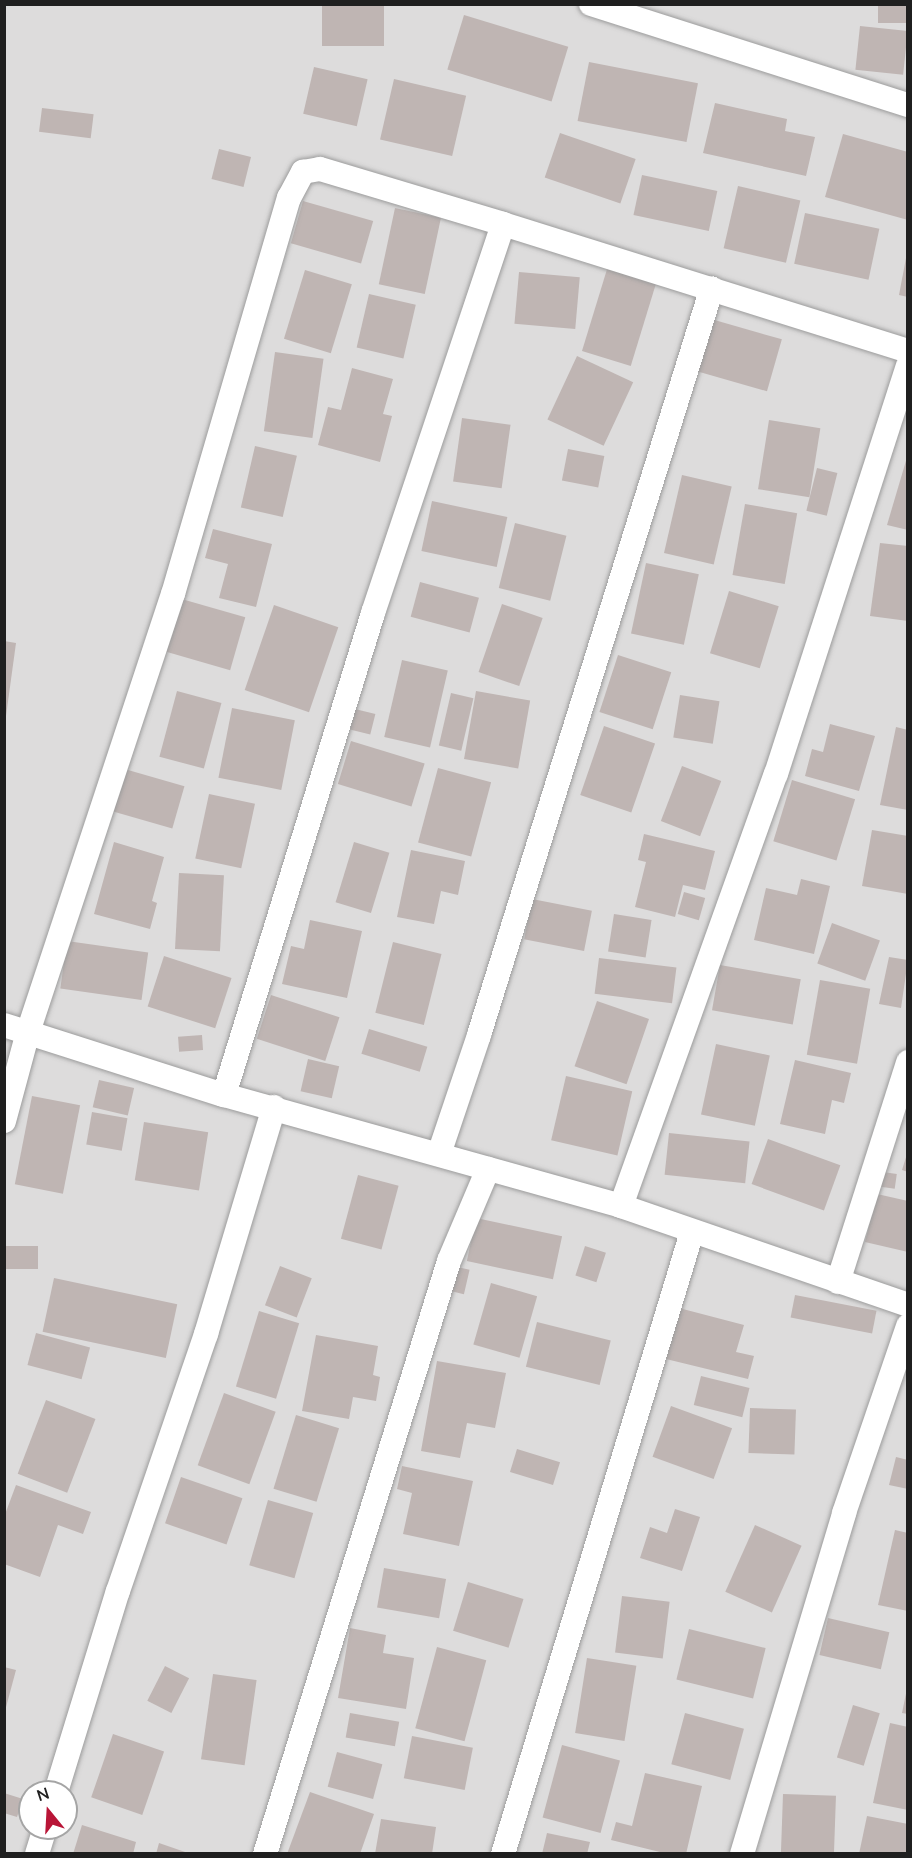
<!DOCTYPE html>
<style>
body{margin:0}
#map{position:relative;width:912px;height:1858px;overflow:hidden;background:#efeae6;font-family:"Nunito Sans",sans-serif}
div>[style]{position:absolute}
.residential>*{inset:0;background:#dddcdc}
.building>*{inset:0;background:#bfb5b3;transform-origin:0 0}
.roads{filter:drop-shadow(0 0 2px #9c9c9c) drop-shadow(0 0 2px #9c9c9c)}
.minor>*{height:24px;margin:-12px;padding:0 12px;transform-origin:12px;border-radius:12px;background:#fff}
span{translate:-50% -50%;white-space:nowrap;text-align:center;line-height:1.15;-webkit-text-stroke:6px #fff;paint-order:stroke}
.frame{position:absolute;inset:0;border:6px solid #1f1f1f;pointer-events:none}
.north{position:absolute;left:18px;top:1780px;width:60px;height:60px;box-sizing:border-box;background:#fff;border:2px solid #a5a5a5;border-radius:50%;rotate:342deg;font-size:16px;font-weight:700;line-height:24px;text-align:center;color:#1f1f1f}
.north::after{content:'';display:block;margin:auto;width:21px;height:27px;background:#b91537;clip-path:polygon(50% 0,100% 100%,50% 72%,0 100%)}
</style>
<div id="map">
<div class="residential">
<div style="clip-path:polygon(evenodd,5px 5px,907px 5px,907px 1853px,5px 1854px,5px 5px,30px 1792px,66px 1792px,66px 1828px,30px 1828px,30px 1792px)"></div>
</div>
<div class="building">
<div style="left:322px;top:4px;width:62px;height:42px"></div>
<div style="left:878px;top:4px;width:30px;height:19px"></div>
<div style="left:464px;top:15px;width:109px;height:57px;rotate:17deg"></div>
<div style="left:860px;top:26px;width:48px;height:44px;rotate:6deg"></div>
<div style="left:589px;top:62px;width:111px;height:60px;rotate:11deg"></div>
<div style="left:314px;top:67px;width:55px;height:48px;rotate:13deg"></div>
<div style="left:394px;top:79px;width:74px;height:62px;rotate:13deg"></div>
<div style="clip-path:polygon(715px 103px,787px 119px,785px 131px,815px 137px,806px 176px,703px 153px)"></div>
<div style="left:42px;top:108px;width:52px;height:24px;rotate:7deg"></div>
<div style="left:560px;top:133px;width:80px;height:47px;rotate:19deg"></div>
<div style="clip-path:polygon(843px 134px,908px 152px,908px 220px,825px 197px)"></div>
<div style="left:219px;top:149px;width:33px;height:31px;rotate:14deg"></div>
<div style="left:642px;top:175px;width:77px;height:41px;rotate:12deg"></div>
<div style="left:738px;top:186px;width:64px;height:64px;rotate:13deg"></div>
<div style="left:303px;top:201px;width:73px;height:44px;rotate:16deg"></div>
<div style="left:395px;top:208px;width:47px;height:78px;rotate:12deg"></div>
<div style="left:805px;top:213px;width:76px;height:52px;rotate:12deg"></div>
<div style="clip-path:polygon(906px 258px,908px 258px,908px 297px,899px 295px)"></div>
<div style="left:608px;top:266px;width:51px;height:89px;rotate:17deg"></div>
<div style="left:305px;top:270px;width:49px;height:72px;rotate:17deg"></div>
<div style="left:519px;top:272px;width:61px;height:52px;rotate:5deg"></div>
<div style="left:369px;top:294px;width:48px;height:55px;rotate:13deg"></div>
<div style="left:704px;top:317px;width:81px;height:54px;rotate:16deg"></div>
<div style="left:275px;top:352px;width:49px;height:80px;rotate:8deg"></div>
<div style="left:577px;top:356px;width:62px;height:70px;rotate:25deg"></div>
<div style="clip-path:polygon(352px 368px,393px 379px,383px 414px,392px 416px,380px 462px,318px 445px,328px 407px,341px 410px)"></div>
<div style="left:462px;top:418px;width:49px;height:64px;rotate:8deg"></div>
<div style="left:769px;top:420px;width:52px;height:70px;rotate:9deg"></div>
<div style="left:255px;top:446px;width:43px;height:63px;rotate:13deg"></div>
<div style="left:568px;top:449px;width:37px;height:32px;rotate:11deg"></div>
<div style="clip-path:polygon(908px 454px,908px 530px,887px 525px)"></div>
<div style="left:817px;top:468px;width:21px;height:44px;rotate:14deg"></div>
<div style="left:682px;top:475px;width:51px;height:80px;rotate:13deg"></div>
<div style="left:432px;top:501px;width:77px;height:51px;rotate:12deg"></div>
<div style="left:745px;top:504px;width:53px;height:72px;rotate:10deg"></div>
<div style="left:515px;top:523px;width:53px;height:67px;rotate:14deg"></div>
<div style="clip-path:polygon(213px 529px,272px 544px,256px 607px,219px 598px,228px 564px,205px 558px)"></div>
<div style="clip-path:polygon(880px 543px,908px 546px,908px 621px,870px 616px)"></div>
<div style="left:646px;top:563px;width:54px;height:72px;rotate:12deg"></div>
<div style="left:420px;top:582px;width:61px;height:36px;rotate:15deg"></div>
<div style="left:729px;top:591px;width:52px;height:65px;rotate:17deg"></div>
<div style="left:178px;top:598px;width:70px;height:55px;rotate:16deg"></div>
<div style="left:502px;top:604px;width:43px;height:72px;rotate:19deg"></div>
<div style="left:274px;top:605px;width:68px;height:90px;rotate:19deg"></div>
<div style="clip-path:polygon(4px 641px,16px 643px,6px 716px,4px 716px)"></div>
<div style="left:618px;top:655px;width:56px;height:60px;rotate:18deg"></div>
<div style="left:402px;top:660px;width:47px;height:79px;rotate:13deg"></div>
<div style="left:177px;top:691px;width:46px;height:68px;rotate:15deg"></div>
<div style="left:476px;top:691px;width:55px;height:69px;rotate:10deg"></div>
<div style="left:451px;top:693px;width:23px;height:54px;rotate:13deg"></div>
<div style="left:680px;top:695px;width:40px;height:43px;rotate:9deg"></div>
<div style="left:232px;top:708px;width:64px;height:71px;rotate:11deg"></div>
<div style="left:355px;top:709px;width:21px;height:21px;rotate:14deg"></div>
<div style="clip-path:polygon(830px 724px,875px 736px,859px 791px,805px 776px,812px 749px,823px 752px)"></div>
<div style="left:604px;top:726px;width:54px;height:73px;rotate:19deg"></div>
<div style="clip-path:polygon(896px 727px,908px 730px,908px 810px,880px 805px)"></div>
<div style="left:351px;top:741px;width:77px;height:45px;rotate:17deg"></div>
<div style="left:682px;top:766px;width:42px;height:59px;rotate:21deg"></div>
<div style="left:121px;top:768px;width:66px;height:44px;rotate:16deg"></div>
<div style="left:438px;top:768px;width:55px;height:77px;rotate:15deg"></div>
<div style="left:792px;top:780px;width:66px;height:64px;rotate:17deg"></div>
<div style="left:209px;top:794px;width:47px;height:66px;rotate:12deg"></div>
<div style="clip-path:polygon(872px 830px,908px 836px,908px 894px,862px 886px)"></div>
<div style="clip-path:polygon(644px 834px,715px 851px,705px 890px,683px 885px,675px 917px,635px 907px,646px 862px,638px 860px)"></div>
<div style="clip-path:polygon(114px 842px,164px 857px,152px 901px,157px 903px,150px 929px,94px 914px)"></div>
<div style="left:354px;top:842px;width:37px;height:63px;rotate:17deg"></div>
<div style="clip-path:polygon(411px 850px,465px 861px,458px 895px,441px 891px,434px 924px,397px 917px)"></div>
<div style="left:179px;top:873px;width:45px;height:76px;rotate:3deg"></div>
<div style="clip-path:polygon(801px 879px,830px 886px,814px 954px,754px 940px,766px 888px,797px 895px)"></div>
<div style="left:684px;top:892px;width:22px;height:23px;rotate:16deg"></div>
<div style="left:532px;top:899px;width:61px;height:41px;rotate:11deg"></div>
<div style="left:614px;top:914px;width:38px;height:38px;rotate:9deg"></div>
<div style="clip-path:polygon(310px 920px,362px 931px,347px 998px,282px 984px,291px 946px,304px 949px)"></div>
<div style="left:832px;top:923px;width:51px;height:43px;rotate:20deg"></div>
<div style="left:67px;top:941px;width:82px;height:48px;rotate:8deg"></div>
<div style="left:393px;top:942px;width:50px;height:73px;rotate:14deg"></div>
<div style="left:164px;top:956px;width:71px;height:53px;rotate:18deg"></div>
<div style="clip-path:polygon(889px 957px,908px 960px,901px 1008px,879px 1004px)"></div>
<div style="left:599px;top:958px;width:78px;height:36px;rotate:7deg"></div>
<div style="left:720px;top:965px;width:82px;height:46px;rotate:10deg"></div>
<div style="left:820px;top:980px;width:51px;height:76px;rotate:10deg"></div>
<div style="left:271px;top:995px;width:72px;height:46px;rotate:18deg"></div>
<div style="left:597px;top:1001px;width:55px;height:69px;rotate:19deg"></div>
<div style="left:369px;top:1029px;width:61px;height:26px;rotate:17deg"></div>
<div style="left:202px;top:1035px;width:15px;height:24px;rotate:86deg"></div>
<div style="left:716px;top:1044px;width:55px;height:72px;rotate:12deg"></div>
<div style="left:308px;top:1059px;width:32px;height:33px;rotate:13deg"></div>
<div style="clip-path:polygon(795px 1060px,851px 1073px,844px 1103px,832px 1100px,825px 1134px,780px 1124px)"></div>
<div style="left:566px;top:1076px;width:68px;height:66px;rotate:13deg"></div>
<div style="left:99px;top:1080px;width:36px;height:28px;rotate:13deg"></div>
<div style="left:32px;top:1096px;width:49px;height:90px;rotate:11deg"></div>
<div style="left:92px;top:1112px;width:36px;height:33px;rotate:10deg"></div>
<div style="left:144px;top:1122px;width:65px;height:59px;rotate:9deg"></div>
<div style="left:669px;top:1133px;width:81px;height:42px;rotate:6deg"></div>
<div style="left:768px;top:1139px;width:77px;height:48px;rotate:20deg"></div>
<div style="clip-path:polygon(907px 1154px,908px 1154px,908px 1172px,902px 1170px)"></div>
<div style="left:876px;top:1171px;width:21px;height:15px;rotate:8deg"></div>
<div style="left:358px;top:1175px;width:42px;height:66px;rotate:15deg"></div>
<div style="clip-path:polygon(877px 1194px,908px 1201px,908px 1252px,865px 1242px)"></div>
<div style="left:476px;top:1218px;width:88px;height:44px;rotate:12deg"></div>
<div style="left:4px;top:1246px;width:34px;height:23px"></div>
<div style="left:585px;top:1246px;width:22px;height:31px;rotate:18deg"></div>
<div style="left:280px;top:1266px;width:34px;height:42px;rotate:21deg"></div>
<div style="left:453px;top:1266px;width:17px;height:25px;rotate:13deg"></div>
<div style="left:54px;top:1278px;width:126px;height:55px;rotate:12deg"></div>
<div style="left:491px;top:1283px;width:48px;height:64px;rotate:16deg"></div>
<div style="left:795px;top:1295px;width:83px;height:23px;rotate:11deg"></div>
<div style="clip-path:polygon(679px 1308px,744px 1325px,736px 1352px,754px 1356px,748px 1379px,666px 1359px)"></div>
<div style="left:259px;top:1311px;width:42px;height:79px;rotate:17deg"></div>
<div style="left:537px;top:1322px;width:76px;height:46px;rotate:14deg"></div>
<div style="left:36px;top:1333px;width:56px;height:33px;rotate:15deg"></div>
<div style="clip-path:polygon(316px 1335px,378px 1346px,373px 1375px,380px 1377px,376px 1401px,353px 1397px,349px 1419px,302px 1411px)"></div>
<div style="clip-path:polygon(437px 1361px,506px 1373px,495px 1428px,467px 1423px,460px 1458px,421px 1451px)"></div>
<div style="left:701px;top:1376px;width:50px;height:30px;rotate:14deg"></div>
<div style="left:224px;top:1393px;width:55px;height:77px;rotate:20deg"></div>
<div style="left:46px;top:1400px;width:53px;height:79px;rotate:21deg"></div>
<div style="left:671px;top:1406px;width:65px;height:54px;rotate:20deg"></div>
<div style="left:750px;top:1408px;width:46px;height:45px;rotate:2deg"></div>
<div style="left:296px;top:1415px;width:45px;height:77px;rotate:17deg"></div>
<div style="left:517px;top:1449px;width:45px;height:24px;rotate:17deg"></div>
<div style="clip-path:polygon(896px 1457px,908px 1460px,908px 1489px,889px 1485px)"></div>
<div style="clip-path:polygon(402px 1466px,473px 1481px,459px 1546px,403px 1534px,412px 1493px,397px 1489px)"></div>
<div style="left:181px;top:1477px;width:65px;height:49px;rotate:19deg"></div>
<div style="clip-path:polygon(16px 1485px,91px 1512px,83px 1534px,58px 1525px,40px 1577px,4px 1564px,4px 1517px)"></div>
<div style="left:268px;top:1500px;width:47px;height:68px;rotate:16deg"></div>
<div style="clip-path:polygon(675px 1509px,700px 1517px,682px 1571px,640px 1558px,650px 1527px,667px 1533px)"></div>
<div style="left:755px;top:1525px;width:51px;height:73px;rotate:24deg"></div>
<div style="clip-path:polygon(895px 1530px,908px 1533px,908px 1611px,878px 1605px)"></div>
<div style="left:384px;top:1568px;width:63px;height:40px;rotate:10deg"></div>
<div style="left:468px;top:1582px;width:58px;height:51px;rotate:17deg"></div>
<div style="left:622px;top:1596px;width:48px;height:57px;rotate:7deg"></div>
<div style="left:828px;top:1618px;width:63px;height:38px;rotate:13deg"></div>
<div style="clip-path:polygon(350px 1628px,386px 1635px,383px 1653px,414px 1658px,406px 1709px,338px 1698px)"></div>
<div style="left:689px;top:1629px;width:79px;height:52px;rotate:14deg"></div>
<div style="left:437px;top:1647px;width:51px;height:84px;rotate:15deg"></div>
<div style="left:587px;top:1658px;width:50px;height:76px;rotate:9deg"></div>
<div style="left:165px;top:1666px;width:27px;height:39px;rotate:27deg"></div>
<div style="clip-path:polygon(4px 1667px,16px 1670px,5px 1711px,4px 1710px)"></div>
<div style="left:213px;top:1674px;width:44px;height:86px;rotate:8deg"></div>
<div style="clip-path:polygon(908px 1684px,908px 1714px,902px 1713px)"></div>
<div style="left:853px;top:1705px;width:28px;height:55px;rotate:17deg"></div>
<div style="left:350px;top:1713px;width:50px;height:25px;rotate:10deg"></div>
<div style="left:685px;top:1713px;width:61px;height:53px;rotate:15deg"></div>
<div style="clip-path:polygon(890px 1723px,908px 1727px,908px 1810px,873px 1803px)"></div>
<div style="left:113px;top:1734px;width:54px;height:67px;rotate:19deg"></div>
<div style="left:412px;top:1736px;width:62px;height:43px;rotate:11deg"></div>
<div style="left:562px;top:1745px;width:60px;height:75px;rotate:15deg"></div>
<div style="left:337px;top:1752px;width:47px;height:36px;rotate:15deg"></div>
<div style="clip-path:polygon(645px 1773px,702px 1786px,686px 1854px,668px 1854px,611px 1840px,616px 1822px,632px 1826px)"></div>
<div style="clip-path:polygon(310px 1792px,374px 1814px,360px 1854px,287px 1854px)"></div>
<div style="clip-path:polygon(4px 1793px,23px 1799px,17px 1817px,4px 1813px)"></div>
<div style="left:783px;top:1794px;width:53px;height:60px;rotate:2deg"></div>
<div style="clip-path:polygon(867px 1816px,908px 1824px,906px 1854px,859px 1854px)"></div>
<div style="clip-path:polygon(381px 1819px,436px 1827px,432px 1854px,375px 1854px)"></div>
<div style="clip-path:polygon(82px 1825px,136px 1842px,133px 1854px,73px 1854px)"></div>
<div style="clip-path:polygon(547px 1833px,590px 1842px,587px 1854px,542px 1854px)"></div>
<div style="clip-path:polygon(159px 1843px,188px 1853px,188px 1854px,156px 1854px)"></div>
</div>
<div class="roads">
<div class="minor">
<div style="left:591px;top:4px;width:333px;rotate:17.7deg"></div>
<div style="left:4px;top:1025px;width:231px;rotate:17.7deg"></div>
<div style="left:224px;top:1095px;width:412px;rotate:15.6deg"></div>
<div style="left:621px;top:1206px;width:304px;rotate:19deg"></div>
<div style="left:224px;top:1095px;width:505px;rotate:-72.82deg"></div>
<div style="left:373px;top:613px;width:410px;rotate:-71.5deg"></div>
<div style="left:4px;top:1121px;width:92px;rotate:-74.9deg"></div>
<div style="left:28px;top:1032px;width:461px;rotate:-71.7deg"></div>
<div style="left:173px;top:594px;width:413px;rotate:-73.7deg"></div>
<div style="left:289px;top:198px;width:30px;rotate:-62deg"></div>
<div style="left:303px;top:172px;width:17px;rotate:-10deg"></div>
<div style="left:320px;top:169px;width:191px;rotate:16.7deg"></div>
<div style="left:503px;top:224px;width:424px;rotate:17.4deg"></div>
<div style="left:439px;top:1154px;width:126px;rotate:-71.4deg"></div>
<div style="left:479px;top:1035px;width:782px;rotate:-72.68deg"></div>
<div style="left:621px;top:1206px;width:459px;rotate:-70.3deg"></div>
<div style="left:776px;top:774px;width:429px;rotate:-72.1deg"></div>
<div style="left:838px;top:1282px;width:231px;rotate:-72.3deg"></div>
<div style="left:56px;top:1792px;width:210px;rotate:-72.9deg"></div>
<div style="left:118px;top:1591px;width:272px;rotate:-71.1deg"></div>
<div style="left:206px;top:1334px;width:237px;rotate:-73.3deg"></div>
<div style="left:37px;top:1854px;width:27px;rotate:-73deg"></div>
<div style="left:265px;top:1854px;width:621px;rotate:-72.76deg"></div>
<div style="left:449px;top:1261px;width:100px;rotate:-67deg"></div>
<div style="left:503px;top:1854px;width:650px;rotate:-73.1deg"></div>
<div style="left:742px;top:1854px;width:356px;rotate:-73.3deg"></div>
<div style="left:844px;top:1513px;width:198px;rotate:-71.1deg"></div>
</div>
</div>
<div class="frame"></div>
<div class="north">N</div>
</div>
